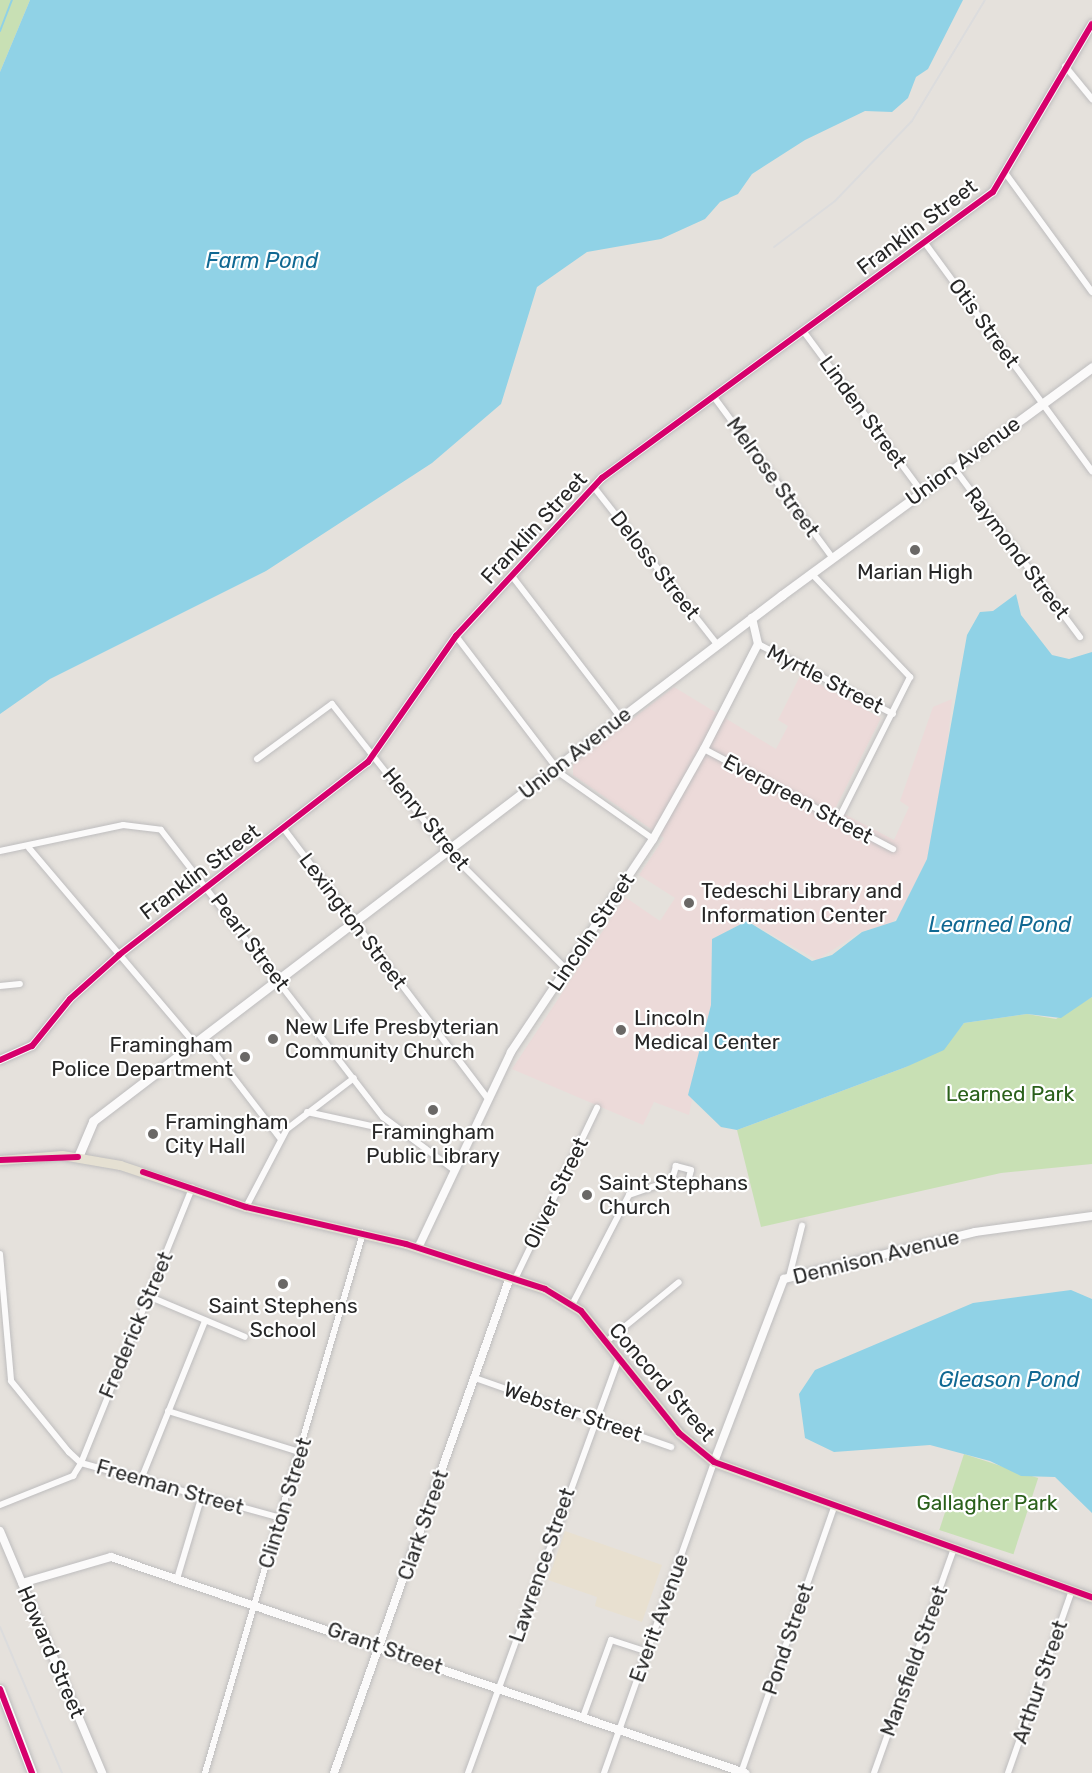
<!DOCTYPE html>
<style>
body{margin:0}
#map{position:relative;width:1092px;height:1773px;overflow:hidden;background:#e5e1dc;font-family:Rubik,sans-serif}
div>[style]{position:absolute}
.education>*{inset:0;background:#e8e0d0}
.medical>*{inset:0;background:#ecdad9}
.green>*{inset:0;background:#c8e0b4;transform-origin:0 0}
.water>*{inset:0;background:#90d2e6}
.stream>*{height:2px;margin:-1px;padding:0 1px;transform-origin:1px;border-radius:1px;background:#90d2e6}
.roads{filter:drop-shadow(0 0 2px #bebdbe) drop-shadow(0 0 2px #bebdbe)}
.minor>*{height:6px;margin:-3px;padding:0 3px;transform-origin:3px;border-radius:3px;background:#fbfafa}
.tertiary>*{height:8px;margin:-4px;padding:0 4px;transform-origin:4px;border-radius:4px;background:#fbfafa}
.secondary>*{height:9px;margin:-4.5px;padding:0 4.5px;transform-origin:4.5px;border-radius:4.5px;background:#fbfafa}
.primary>*{height:9px;margin:-4.5px;padding:0 4.5px;transform-origin:4.5px;border-radius:4.5px;background:#e5e0d2}
.rail>*{height:2px;margin:-1px;padding:0 1px;transform-origin:1px;border-radius:1px;background:#dcdcdd}
.cycleway>*{height:6px;margin:-3px;padding:0 3px;transform-origin:3px;border-radius:3px;background:#d6006c}
.dots>*{width:16px;height:16px;translate:-50% -50%;box-sizing:border-box;border:3px solid #fff;border-radius:50%}
span{translate:-50% -50%;white-space:nowrap;text-align:center;line-height:1.15;-webkit-text-stroke:4.5px #fff;paint-order:stroke}
.street-label{font-size:21px;color:#272727}
.poi-label{font-size:21px;color:#272727}
.left{translate:0 -50%;text-align:left}
.right{translate:-100% -50%;text-align:right}
.park-label{font-size:21px;color:#2a601a}
.water-label{font-size:22px;color:#106892;font-style:italic}
</style>
<div id="map">
<div class="education">
<div style="clip-path:polygon(565px 1531px,662px 1565px,642px 1622px,595px 1606px,597px 1597px,548px 1580px)"></div>
</div>
<div class="medical">
<div style="clip-path:polygon(801px 674px,881px 718px,835px 809px,894px 840px,909px 807px,900px 801px,933px 707px,952px 699px,943px 790px,927px 859px,902px 912px,890px 925px,862px 931px,817px 960px,748px 921px,712px 939px,711px 1005px,689px 1115px,654px 1102px,643px 1125px,512px 1069px,625px 897px,660px 921px,675px 898px,639px 875px,664px 838px,573px 775px,573px 764px,674px 687px,776px 749px,788px 726px,778px 720px)"></div>
</div>
<div class="green">
<div style="clip-path:polygon(0 0,30px 0,0 72px)"></div>
<div style="clip-path:polygon(1092px 997px,1092px 1164px,1001px 1173px,761px 1227px,737px 1130px,906px 1067px,948px 1043px,964px 1023px,1027px 1014px,1056px 1019px)"></div>
<div style="left:964px;top:1454px;width:78px;height:80px;rotate:18deg"></div>
</div>
<div class="water">
<div style="clip-path:polygon(30px 0,963px 0,928px 69px,916px 77px,908px 98px,892px 112px,865px 111px,805px 140px,752px 174px,738px 194px,720px 202px,705px 219px,661px 239px,587px 252px,537px 287px,501px 404px,432px 463px,266px 571px,50px 679px,0 714px,0 72px)"></div>
<div style="clip-path:polygon(1016px 594px,1021px 615px,1052px 655px,1069px 659px,1092px 652px,1092px 997px,1061px 1018px,1027px 1014px,964px 1023px,944px 1050px,906px 1067px,737px 1130px,721px 1127px,688px 1095px,711px 1005px,712px 939px,747px 921px,812px 961px,832px 955px,862px 932px,896px 921px,927px 859px,967px 635px,980px 612px,993px 611px)"></div>
<div style="clip-path:polygon(1071px 1290px,1092px 1299px,1092px 1513px,1055px 1477px,1021px 1476px,990px 1461px,930px 1445px,834px 1452px,805px 1438px,799px 1394px,815px 1370px,973px 1303px)"></div>
</div>
<div class="stream">
<div style="left:0;top:31px;width:33px;rotate:-69deg"></div>
</div>
<div class="roads">
<div class="minor">
<div style="left:1065px;top:66px;width:43px;rotate:50.7deg"></div>
<div style="left:1006px;top:174px;width:146px;rotate:53.9deg"></div>
<div style="left:925px;top:243px;width:283px;rotate:53.8deg"></div>
<div style="left:804px;top:332px;width:199px;rotate:53.6deg"></div>
<div style="left:714px;top:397px;width:199px;rotate:53.6deg"></div>
<div style="left:954px;top:468px;width:211px;rotate:53.3deg"></div>
<div style="left:593px;top:486px;width:201px;rotate:51.9deg"></div>
<div style="left:811px;top:573px;width:144px;rotate:46.4deg"></div>
<div style="left:910px;top:677px;width:160px;rotate:116.7deg"></div>
<div style="left:512px;top:576px;width:178px;rotate:52.5deg"></div>
<div style="left:456px;top:636px;width:173px;rotate:52.7deg"></div>
<div style="left:561px;top:774px;width:113px;rotate:35.2deg"></div>
<div style="left:758px;top:644px;width:152px;rotate:27.4deg"></div>
<div style="left:704px;top:749px;width:214px;rotate:27.9deg"></div>
<div style="left:257px;top:759px;width:93px;rotate:-36.3deg"></div>
<div style="left:332px;top:704px;width:187px;rotate:51.7deg"></div>
<div style="left:448px;top:851px;width:167px;rotate:45deg"></div>
<div style="left:284px;top:829px;width:338px;rotate:52.9deg"></div>
<div style="left:29px;top:848px;width:257px;rotate:49.7deg"></div>
<div style="left:0;top:851px;width:126px;rotate:-11.9deg"></div>
<div style="left:123px;top:825px;width:38px;rotate:7deg"></div>
<div style="left:161px;top:830px;width:363px;rotate:52.3deg"></div>
<div style="left:383px;top:1117px;width:89px;rotate:36.7deg"></div>
<div style="left:0;top:986px;width:20px;rotate:-6deg"></div>
<div style="left:203px;top:1038px;width:126px;rotate:52.4deg"></div>
<div style="left:307px;top:1112px;width:94px;rotate:12.3deg"></div>
<div style="left:246px;top:1207px;width:88px;rotate:-62.3deg"></div>
<div style="left:287px;top:1129px;width:84px;rotate:-37.3deg"></div>
<div style="left:0;top:1254px;width:127px;rotate:85deg"></div>
<div style="left:11px;top:1381px;width:92px;rotate:50.8deg"></div>
<div style="left:69px;top:1452px;width:16px;rotate:43deg"></div>
<div style="left:81px;top:1463px;width:206px;rotate:15.4deg"></div>
<div style="left:789px;top:1277px;width:53px;rotate:-75.7deg"></div>
<div style="left:515px;top:1279px;width:190px;rotate:-64.4deg"></div>
<div style="left:148px;top:1296px;width:105px;rotate:22.9deg"></div>
<div style="left:573px;top:1303px;width:122px;rotate:-62.6deg"></div>
<div style="left:629px;top:1195px;width:46px;rotate:-19.2deg"></div>
<div style="left:672px;top:1180px;width:16px;rotate:22deg"></div>
<div style="left:687px;top:1186px;width:16px;rotate:-76deg"></div>
<div style="left:691px;top:1170px;width:16px;rotate:-165deg"></div>
<div style="left:676px;top:1166px;width:15px;rotate:106deg"></div>
<div style="left:606px;top:1342px;width:94px;rotate:-39.4deg"></div>
<div style="left:475px;top:1378px;width:208px;rotate:19.4deg"></div>
<div style="left:168px;top:1411px;width:138px;rotate:17.3deg"></div>
<div style="left:142px;top:1477px;width:168px;rotate:-68deg"></div>
<div style="left:0;top:1505px;width:79px;rotate:-21.7deg"></div>
<div style="left:73px;top:1476px;width:15px;rotate:-58deg"></div>
<div style="left:81px;top:1463px;width:297px;rotate:-68deg"></div>
<div style="left:177px;top:1579px;width:88px;rotate:-73.4deg"></div>
<div style="left:583px;top:1717px;width:82px;rotate:-70deg"></div>
<div style="left:611px;top:1640px;width:38px;rotate:18deg"></div>
<div style="left:205px;top:1773px;width:563px;rotate:-73.69deg"></div>
<div style="left:468px;top:1773px;width:441px;rotate:-70deg"></div>
<div style="left:604px;top:1773px;width:330px;rotate:-70.5deg"></div>
<div style="left:741px;top:1773px;width:284px;rotate:-70.7deg"></div>
<div style="left:874px;top:1773px;width:239px;rotate:-70.4deg"></div>
<div style="left:1008px;top:1773px;width:194px;rotate:-70.7deg"></div>
</div>
<div class="tertiary">
<div style="left:0;top:1060px;width:35px;rotate:-24deg"></div>
<div style="left:32px;top:1046px;width:60px;rotate:-51deg"></div>
<div style="left:70px;top:999px;width:66px;rotate:-41.9deg"></div>
<div style="left:119px;top:955px;width:315px;rotate:-37.8deg"></div>
<div style="left:368px;top:762px;width:154px;rotate:-55.1deg"></div>
<div style="left:456px;top:636px;width:215px;rotate:-47.3deg"></div>
<div style="left:602px;top:478px;width:484px;rotate:-36.2deg"></div>
<div style="left:993px;top:192px;width:195px;rotate:-59.5deg"></div>
<div style="left:418px;top:1248px;width:217px;rotate:-64.6deg"></div>
<div style="left:511px;top:1052px;width:256px;rotate:-56.3deg"></div>
<div style="left:653px;top:839px;width:103px;rotate:-60.5deg"></div>
<div style="left:704px;top:749px;width:118px;rotate:-62.8deg"></div>
<div style="left:758px;top:644px;width:27px;rotate:-103deg"></div>
<div style="left:714px;top:1462px;width:196px;rotate:-69.1deg"></div>
<div style="left:784px;top:1279px;width:197px;rotate:-13.8deg"></div>
<div style="left:975px;top:1232px;width:118px;rotate:-7.8deg"></div>
<div style="left:0;top:1531px;width:263px;rotate:67.1deg"></div>
<div style="left:22px;top:1583px;width:93px;rotate:-16.3deg"></div>
<div style="left:111px;top:1557px;width:670px;rotate:18.81deg"></div>
<div style="left:334px;top:1773px;width:526px;rotate:-70.46deg"></div>
</div>
<div class="secondary">
<div style="left:78px;top:1157px;width:39px;rotate:-67deg"></div>
<div style="left:93px;top:1121px;width:867px;rotate:-37.36deg"></div>
<div style="left:782px;top:595px;width:385px;rotate:-36.3deg"></div>
<div style="left:0;top:1689px;width:90px;rotate:69.1deg"></div>
</div>
<div class="primary">
<div style="left:0;top:1160px;width:62px;rotate:-4.6deg"></div>
<div style="left:62px;top:1155px;width:59px;rotate:9.8deg"></div>
<div style="left:120px;top:1165px;width:133px;rotate:18.4deg"></div>
<div style="left:246px;top:1207px;width:164px;rotate:13deg"></div>
<div style="left:406px;top:1244px;width:146px;rotate:17.9deg"></div>
<div style="left:545px;top:1289px;width:42px;rotate:31.4deg"></div>
<div style="left:581px;top:1311px;width:156px;rotate:51.2deg"></div>
<div style="left:679px;top:1433px;width:45px;rotate:39.6deg"></div>
<div style="left:714px;top:1462px;width:401px;rotate:19.7deg"></div>
</div>
</div>
<div class="rail">
<div style="left:774px;top:247px;width:76px;rotate:-37deg"></div>
<div style="left:835px;top:201px;width:111px;rotate:-46.1deg"></div>
<div style="left:912px;top:121px;width:141px;rotate:-58.9deg"></div>
<div style="left:0;top:1627px;width:159px;rotate:67deg"></div>
</div>
<div class="cycleway">
<div style="left:0;top:1060px;width:35px;rotate:-24deg"></div>
<div style="left:32px;top:1046px;width:60px;rotate:-51deg"></div>
<div style="left:70px;top:999px;width:66px;rotate:-41.9deg"></div>
<div style="left:119px;top:955px;width:315px;rotate:-37.8deg"></div>
<div style="left:368px;top:762px;width:154px;rotate:-55.1deg"></div>
<div style="left:456px;top:636px;width:215px;rotate:-47.3deg"></div>
<div style="left:602px;top:478px;width:484px;rotate:-36.2deg"></div>
<div style="left:993px;top:192px;width:195px;rotate:-59.5deg"></div>
<div style="left:0;top:1160px;width:78px;rotate:-2.2deg"></div>
<div style="left:143px;top:1172px;width:109px;rotate:18.8deg"></div>
<div style="left:246px;top:1207px;width:164px;rotate:13deg"></div>
<div style="left:406px;top:1244px;width:146px;rotate:17.9deg"></div>
<div style="left:545px;top:1289px;width:42px;rotate:31.4deg"></div>
<div style="left:581px;top:1311px;width:156px;rotate:51.2deg"></div>
<div style="left:679px;top:1433px;width:45px;rotate:39.6deg"></div>
<div style="left:714px;top:1462px;width:401px;rotate:19.7deg"></div>
<div style="left:0;top:1689px;width:90px;rotate:69.1deg"></div>
</div>
<div class="dots">
<div style="left:915px;top:550px;background:#6a6866"></div>
<div style="left:689px;top:903px;background:#6a6866"></div>
<div style="left:621px;top:1030px;background:#6a6866"></div>
<div style="left:273px;top:1039px;background:#6a6866"></div>
<div style="left:245px;top:1057px;background:#6a6866"></div>
<div style="left:433px;top:1110px;background:#6a6866"></div>
<div style="left:153px;top:1134px;background:#6a6866"></div>
<div style="left:587px;top:1195px;background:#6a6866"></div>
<div style="left:283px;top:1284px;background:#6a6866"></div>
</div>
<div class="street-label">
<span style="left:917px;top:227px;rotate:-37deg">Franklin Street</span>
<span style="left:984px;top:323px;rotate:54deg">Otis Street</span>
<span style="left:863px;top:412px;rotate:54deg">Linden Street</span>
<span style="left:963px;top:461px;rotate:-36deg">Union Avenue</span>
<span style="left:773px;top:477px;rotate:54deg">Melrose Street</span>
<span style="left:534px;top:528px;rotate:-47deg">Franklin Street</span>
<span style="left:1017px;top:553px;rotate:53deg">Raymond Street</span>
<span style="left:655px;top:565px;rotate:52deg">Deloss Street</span>
<span style="left:825px;top:679px;rotate:27deg">Myrtle Street</span>
<span style="left:575px;top:753px;rotate:-38deg">Union Avenue</span>
<span style="left:798px;top:799px;rotate:28deg">Evergreen Street</span>
<span style="left:426px;top:819px;rotate:51deg">Henry Street</span>
<span style="left:200px;top:872px;rotate:-37deg">Franklin Street</span>
<span style="left:353px;top:921px;rotate:53deg">Lexington Street</span>
<span style="left:591px;top:932px;rotate:-56deg">Lincoln Street</span>
<span style="left:250px;top:942px;rotate:53deg">Pearl Street</span>
<span style="left:556px;top:1193px;rotate:-64deg">Oliver Street</span>
<span style="left:876px;top:1257px;rotate:-14deg">Dennison Avenue</span>
<span style="left:136px;top:1325px;rotate:-67deg">Frederick Street</span>
<span style="left:662px;top:1382px;rotate:49deg">Concord Street</span>
<span style="left:573px;top:1412px;rotate:19deg">Webster Street</span>
<span style="left:170px;top:1487px;rotate:16deg">Freeman Street</span>
<span style="left:285px;top:1503px;rotate:-73deg">Clinton Street</span>
<span style="left:423px;top:1525px;rotate:-71deg">Clark Street</span>
<span style="left:542px;top:1565px;rotate:-71deg">Lawrence Street</span>
<span style="left:659px;top:1618px;rotate:-70deg">Everit Avenue</span>
<span style="left:788px;top:1639px;rotate:-71deg">Pond Street</span>
<span style="left:385px;top:1648px;rotate:19deg">Grant Street</span>
<span style="left:51px;top:1652px;rotate:67deg">Howard Street</span>
<span style="left:914px;top:1661px;rotate:-70deg">Mansfield Street</span>
<span style="left:1040px;top:1682px;rotate:-71deg">Arthur Street</span>
</div>
<div class="poi-label">
<span style="left:915px;top:572px">Marian High</span>
<span class="left" style="left:701px;top:903px">Tedeschi Library and<br>Information Center</span>
<span class="left" style="left:634px;top:1030px">Lincoln<br>Medical Center</span>
<span class="left" style="left:285px;top:1039px">New Life Presbyterian<br>Community Church</span>
<span class="right" style="left:233px;top:1057px">Framingham<br>Police Department</span>
<span class="left" style="left:165px;top:1134px">Framingham<br>City Hall</span>
<span style="left:433px;top:1144px">Framingham<br>Public Library</span>
<span class="left" style="left:599px;top:1195px">Saint Stephans<br>Church</span>
<span style="left:283px;top:1318px">Saint Stephens<br>School</span>
</div>
<div class="park-label">
<span style="left:1010px;top:1094px">Learned Park</span>
<span style="left:987px;top:1503px">Gallagher Park</span>
</div>
<div class="water-label">
<span style="left:262px;top:261px">Farm Pond</span>
<span style="left:1000px;top:925px">Learned Pond</span>
<span style="left:1009px;top:1380px">Gleason Pond</span>
</div>
</div>
